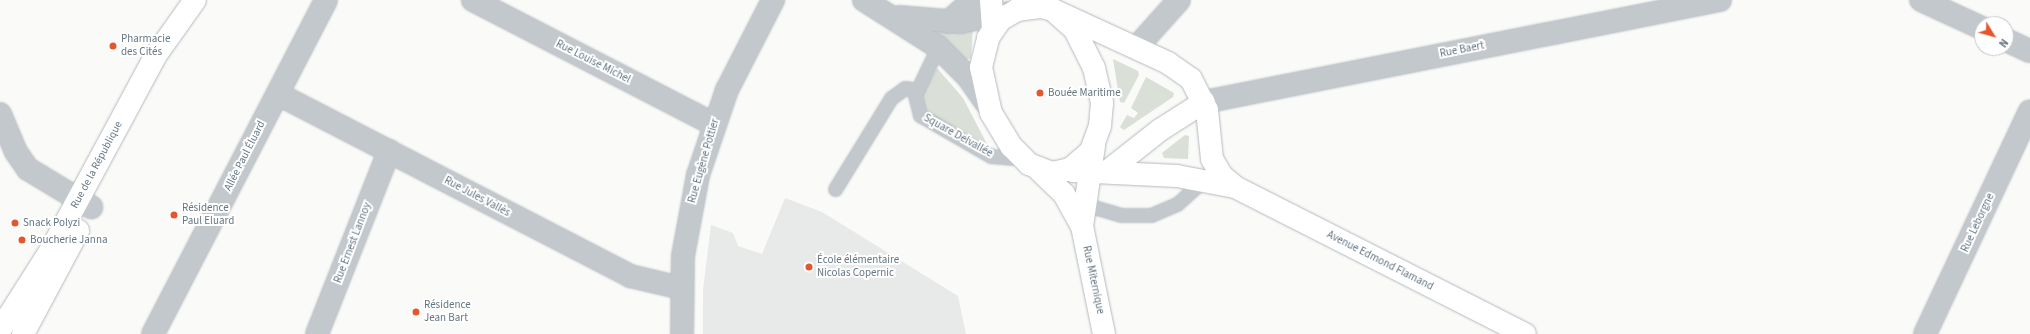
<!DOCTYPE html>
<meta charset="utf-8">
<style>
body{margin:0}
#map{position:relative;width:2030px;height:334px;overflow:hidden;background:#fafaf8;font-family:"Source Sans 3",sans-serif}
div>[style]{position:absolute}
.built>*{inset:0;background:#e8e9e9}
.green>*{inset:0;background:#dadfd7}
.roads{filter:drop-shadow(0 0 1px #b3babf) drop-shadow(0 0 1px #b3babf)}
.lane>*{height:13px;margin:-6.5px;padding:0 6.5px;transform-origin:6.5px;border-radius:6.5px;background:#c3c8cc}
.street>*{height:22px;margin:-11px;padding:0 11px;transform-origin:11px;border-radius:11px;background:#c3c8cc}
.secondary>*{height:22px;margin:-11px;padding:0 11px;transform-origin:11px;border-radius:11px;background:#fff}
.dots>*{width:11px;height:11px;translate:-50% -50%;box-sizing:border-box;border:2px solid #fff;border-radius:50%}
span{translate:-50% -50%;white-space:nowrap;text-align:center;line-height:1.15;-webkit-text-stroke:4px #fff;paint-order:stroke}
.poi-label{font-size:11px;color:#657683}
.left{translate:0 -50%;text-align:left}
.street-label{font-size:11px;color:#657683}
.north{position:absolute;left:1974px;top:16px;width:40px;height:40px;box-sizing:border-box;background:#fff;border:1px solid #c1c8cd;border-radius:50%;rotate:127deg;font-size:11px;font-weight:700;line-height:16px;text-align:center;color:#657683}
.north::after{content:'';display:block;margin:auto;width:14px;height:18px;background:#e4572e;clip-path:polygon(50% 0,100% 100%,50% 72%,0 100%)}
</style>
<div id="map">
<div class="built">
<div style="clip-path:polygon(785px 198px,822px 212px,958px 296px,966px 334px,703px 334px,703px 290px,711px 225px,733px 233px,738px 246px,762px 254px)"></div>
</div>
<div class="green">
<div style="clip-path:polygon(973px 28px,971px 58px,966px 60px,937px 35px,939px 30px)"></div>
<div style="clip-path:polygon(1113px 59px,1138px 71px,1139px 75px,1124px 103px,1120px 102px)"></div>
<div style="clip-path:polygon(937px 68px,963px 98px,987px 144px,924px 110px,923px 94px)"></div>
<div style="clip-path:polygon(1146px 77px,1174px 93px,1173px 97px,1124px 130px,1120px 127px,1127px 115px,1134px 118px,1138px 113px,1131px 108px)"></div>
<div style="clip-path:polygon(1185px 135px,1189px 136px,1188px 159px,1164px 158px,1162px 153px)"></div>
</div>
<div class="roads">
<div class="lane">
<div style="left:938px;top:47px;width:53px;rotate:115.6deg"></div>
<div style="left:915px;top:95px;width:21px;rotate:76deg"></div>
<div style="left:920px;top:115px;width:82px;rotate:30deg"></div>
<div style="left:991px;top:156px;width:32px;rotate:5deg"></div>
<div style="left:835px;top:189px;width:107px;rotate:-58.4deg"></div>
<div style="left:891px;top:98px;width:17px;rotate:-36deg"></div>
<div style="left:905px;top:88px;width:12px;rotate:9deg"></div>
<div style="left:1080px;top:203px;width:43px;rotate:16.3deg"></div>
<div style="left:1121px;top:215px;width:30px"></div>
<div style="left:1151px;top:215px;width:28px;rotate:-23deg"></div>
<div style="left:1177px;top:204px;width:39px;rotate:-42deg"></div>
</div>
<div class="street">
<div style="left:473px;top:0;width:270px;rotate:27.3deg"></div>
<div style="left:864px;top:0;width:88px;rotate:32.4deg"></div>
<div style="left:938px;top:47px;width:42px;rotate:45deg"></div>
<div style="left:968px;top:77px;width:33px;rotate:55deg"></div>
<div style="left:1921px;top:0;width:67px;rotate:24.7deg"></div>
<div style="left:899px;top:17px;width:61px;rotate:4.7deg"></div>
<div style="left:960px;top:22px;width:50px;rotate:-10.4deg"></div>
<div style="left:948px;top:22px;width:33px;rotate:-41deg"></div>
<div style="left:2006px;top:40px;width:26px;rotate:25deg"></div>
<div style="left:1136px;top:48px;width:64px;rotate:-48.1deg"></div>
<div style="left:278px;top:94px;width:396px;rotate:27.3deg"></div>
<div style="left:630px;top:276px;width:52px;rotate:13.2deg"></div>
<div style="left:1204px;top:102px;width:526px;rotate:-11.18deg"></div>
<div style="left:0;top:114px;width:41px;rotate:67.2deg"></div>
<div style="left:16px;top:152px;width:21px;rotate:55deg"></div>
<div style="left:28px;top:169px;width:74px;rotate:31.1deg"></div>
<div style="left:153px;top:334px;width:376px;rotate:-62.6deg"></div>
<div style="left:317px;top:334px;width:197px;rotate:-68.5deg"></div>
<div style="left:682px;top:334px;width:78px;rotate:-89.3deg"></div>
<div style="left:683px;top:256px;width:82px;rotate:-79.5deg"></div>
<div style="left:698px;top:175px;width:90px;rotate:-71.2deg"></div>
<div style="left:727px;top:90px;width:101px;rotate:-62.9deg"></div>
<div style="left:1925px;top:334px;width:246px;rotate:-64.8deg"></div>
</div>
<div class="secondary">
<div style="left:991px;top:0;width:28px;rotate:86deg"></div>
<div style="left:1053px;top:10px;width:30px;rotate:42deg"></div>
<div style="left:1075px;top:30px;width:42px;rotate:63.4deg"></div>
<div style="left:1094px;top:68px;width:36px;rotate:77deg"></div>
<div style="left:1102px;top:103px;width:23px;rotate:95deg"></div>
<div style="left:1100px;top:126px;width:27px;rotate:110deg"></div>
<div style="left:1091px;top:151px;width:28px;rotate:139deg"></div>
<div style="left:1070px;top:169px;width:18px;rotate:167deg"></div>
<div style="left:1052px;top:173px;width:25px;rotate:-159deg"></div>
<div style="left:1029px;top:164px;width:25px;rotate:-135deg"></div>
<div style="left:1011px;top:146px;width:39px;rotate:-121deg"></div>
<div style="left:991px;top:113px;width:47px;rotate:-102.3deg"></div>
<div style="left:981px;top:67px;width:30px;rotate:-76deg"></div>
<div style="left:988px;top:38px;width:22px;rotate:-56deg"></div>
<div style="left:1000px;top:20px;width:20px;rotate:-30deg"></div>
<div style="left:1017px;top:10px;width:25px;rotate:-7deg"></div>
<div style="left:1042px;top:7px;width:11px;rotate:15deg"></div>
<div style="left:1053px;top:10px;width:127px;rotate:24.7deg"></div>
<div style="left:1168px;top:63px;width:28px;rotate:35deg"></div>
<div style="left:1191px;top:79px;width:35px;rotate:63deg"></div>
<div style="left:1207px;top:110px;width:49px;rotate:84.2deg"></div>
<div style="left:1212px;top:159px;width:20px;rotate:60deg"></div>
<div style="left:1222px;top:176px;width:17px;rotate:40deg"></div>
<div style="left:1235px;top:187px;width:325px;rotate:26.9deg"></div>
<div style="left:1094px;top:146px;width:81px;rotate:98.5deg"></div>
<div style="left:1082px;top:226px;width:110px;rotate:78.5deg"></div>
<div style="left:1037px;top:168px;width:37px;rotate:44deg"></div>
<div style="left:1064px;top:194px;width:37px;rotate:61deg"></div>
<div style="left:1073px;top:171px;width:104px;rotate:2.8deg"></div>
<div style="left:1177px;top:176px;width:59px;rotate:10.7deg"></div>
<div style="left:1108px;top:171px;width:66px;rotate:-38.3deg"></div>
<div style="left:1160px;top:130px;width:52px;rotate:-32.5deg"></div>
<div style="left:0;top:330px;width:97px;rotate:-57.6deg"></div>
<div style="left:52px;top:248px;width:219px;rotate:-61.7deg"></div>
<div style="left:156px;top:55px;width:67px;rotate:-54.7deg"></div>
<div style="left:23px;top:334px;width:117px;rotate:-61.9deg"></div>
</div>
</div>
<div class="dots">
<div style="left:113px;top:46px;background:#e4572e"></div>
<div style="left:1040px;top:93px;background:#e4572e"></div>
<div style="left:174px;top:215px;background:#e4572e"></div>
<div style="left:15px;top:223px;background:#e4572e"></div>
<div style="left:22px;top:240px;background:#e4572e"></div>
<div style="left:809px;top:267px;background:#e4572e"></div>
<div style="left:416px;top:312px;background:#e4572e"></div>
</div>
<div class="poi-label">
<span class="left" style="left:121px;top:46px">Pharmacie<br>des Cités</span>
<span class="left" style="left:1048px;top:93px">Bouée Maritime</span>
<span class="left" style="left:182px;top:215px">Résidence<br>Paul Eluard</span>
<span class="left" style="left:23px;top:223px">Snack Polyzi</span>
<span class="left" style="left:30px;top:240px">Boucherie Janna</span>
<span class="left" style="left:817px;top:267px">École élémentaire<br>Nicolas Copernic</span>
<span class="left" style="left:424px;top:312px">Résidence<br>Jean Bart</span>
</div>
<div class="street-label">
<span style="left:1462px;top:50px;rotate:-11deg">Rue Baert</span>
<span style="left:593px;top:62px;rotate:27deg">Rue Louise Michel</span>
<span style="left:958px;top:136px;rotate:29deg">Square Delvallée</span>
<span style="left:245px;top:156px;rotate:-63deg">Allée Paul Éluard</span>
<span style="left:704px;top:161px;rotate:-74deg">Rue Eugène Pottier</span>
<span style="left:97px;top:165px;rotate:-62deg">Rue de la République</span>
<span style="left:477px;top:197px;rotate:28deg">Rue Jules Vallès</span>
<span style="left:1978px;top:223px;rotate:-65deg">Rue Leborgne</span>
<span style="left:353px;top:243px;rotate:-69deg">Rue Ernest Lannoy</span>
<span style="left:1380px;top:261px;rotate:27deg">Avenue Edmond Flamand</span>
<span style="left:1093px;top:280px;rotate:78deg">Rue Miternique</span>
</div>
<div class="north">N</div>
</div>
